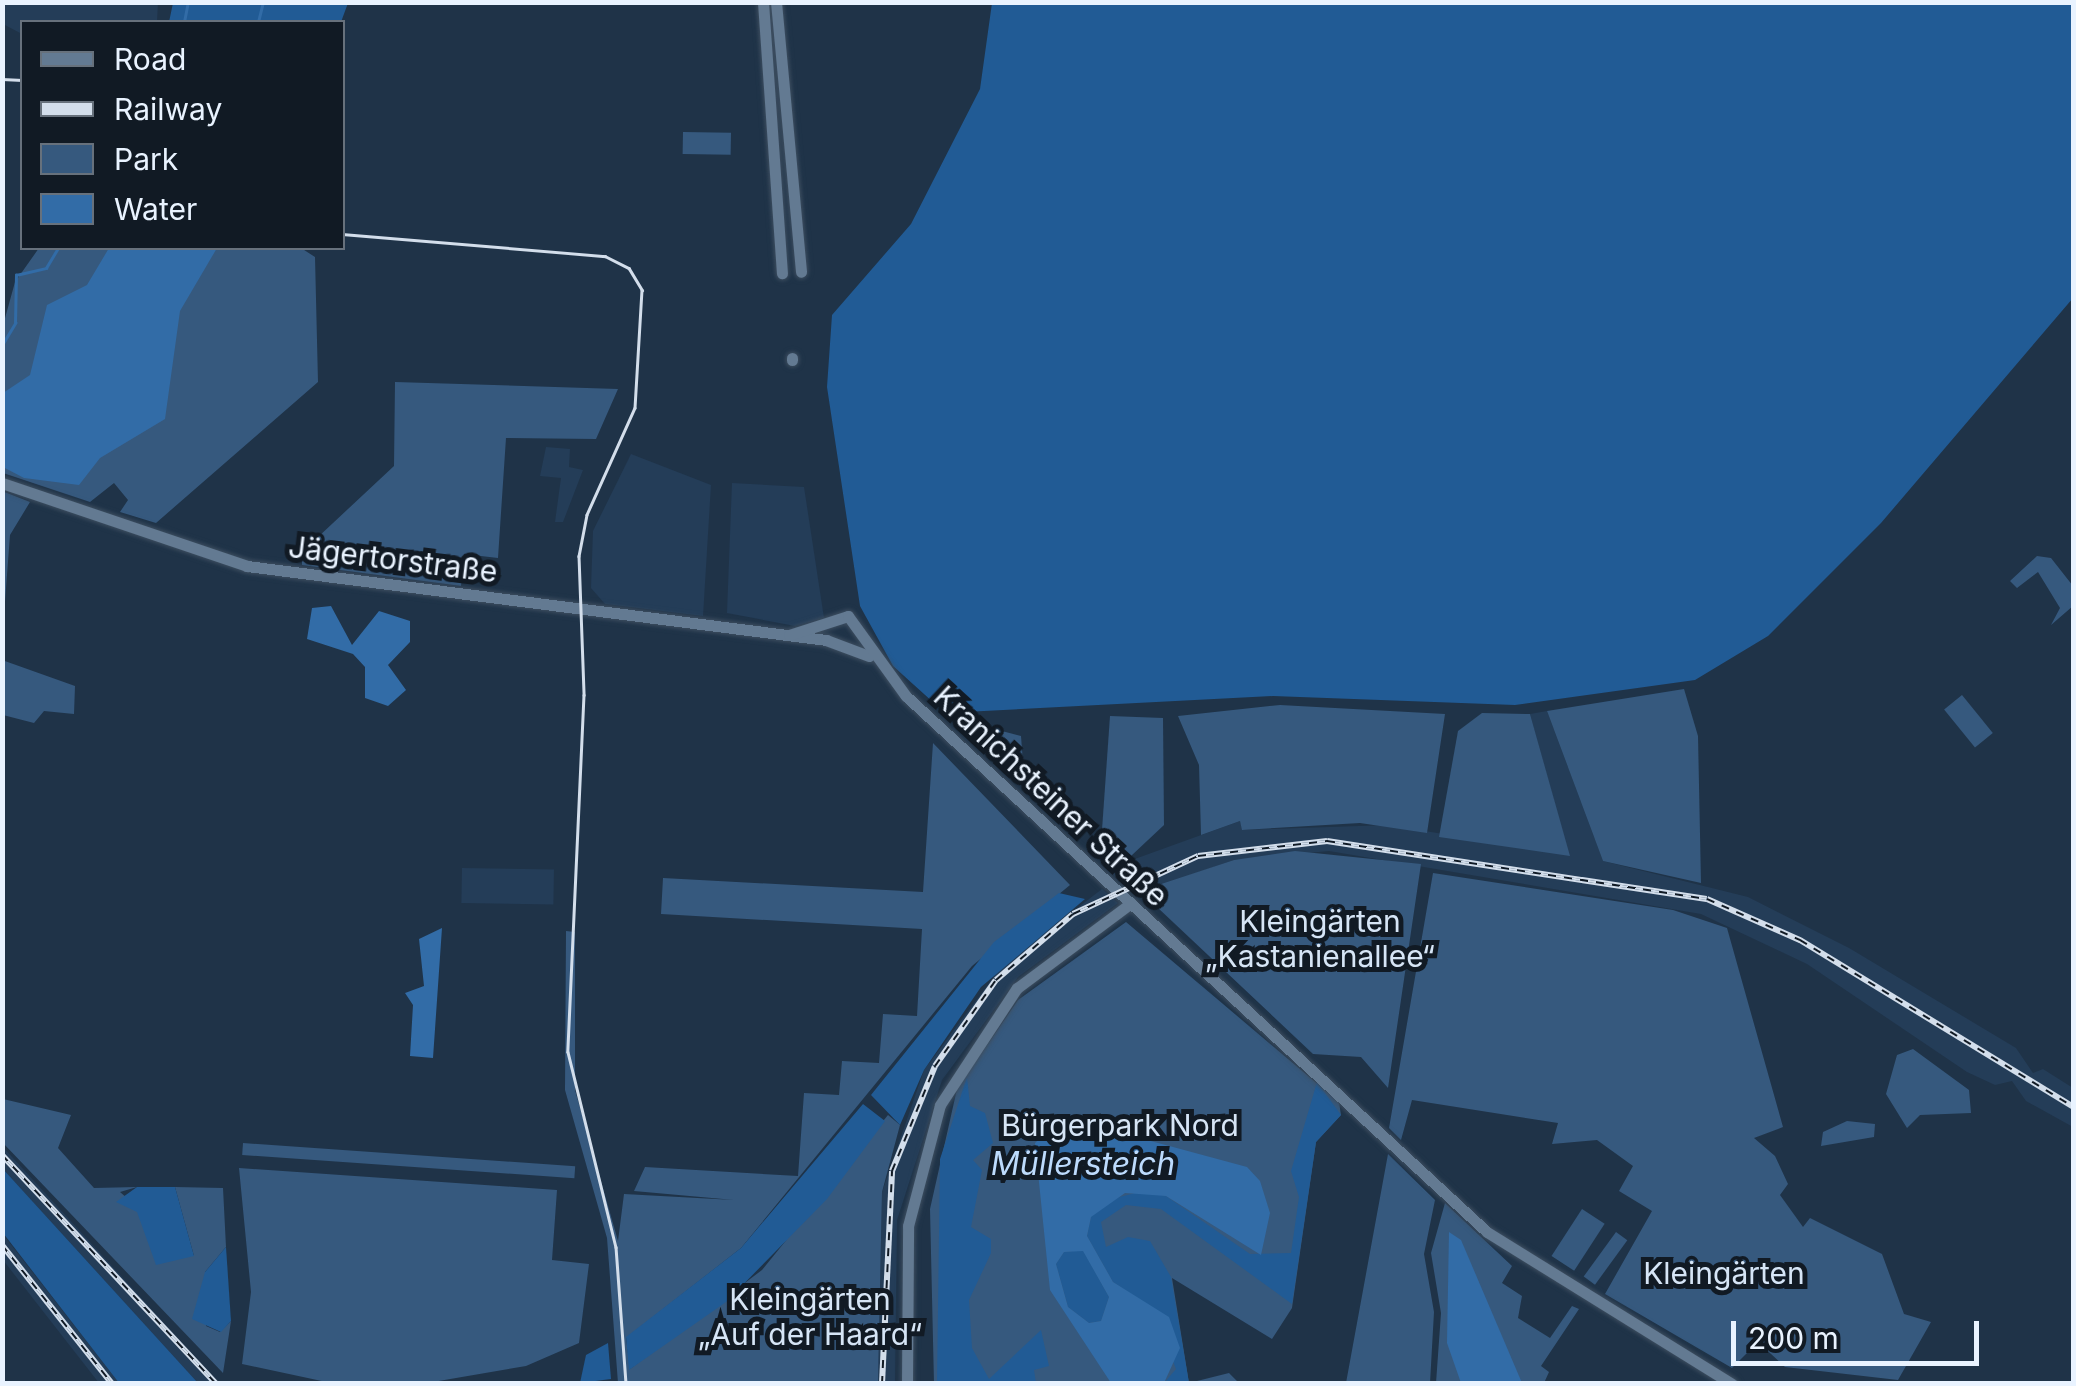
<!DOCTYPE html>
<meta charset="utf-8">
<style>
body{margin:0}
#map{position:relative;width:2076px;height:1386px;overflow:hidden;background:#1f3348;font-family:Inter,sans-serif}
div>[style]{position:absolute}
.built>*{inset:0;background:#243d58;transform-origin:0 0}
.green>*{inset:0;background:#36597e;transform-origin:0 0}
.forest>*{inset:0;background:#215b95}
.water>*{inset:0;background:#326ca7}
.stream>*{height:2.5px;margin:-1.25px;padding:0 1.25px;transform-origin:1.25px;border-radius:1.25px;background:#326ca7}
.roads{filter:drop-shadow(0 0 2px #3d4e60) drop-shadow(0 0 2px #3d4e60)}
.secondary>*{height:11px;margin:-5.5px;padding:0 5.5px;transform-origin:5.5px;border-radius:5.5px;background:#637a92}
.tram>*{height:2.5px;margin:-1.25px;padding:0 1.25px;transform-origin:1.25px;border-radius:1.25px;background:#d3deeb}
.rail>*{height:6px;margin-top:-3px;transform-origin:0;background:repeating-linear-gradient(90deg,#111a24 0 8px,#d3deeb 0 16px);box-sizing:border-box;border-block:2px solid #d3deeb}
span{translate:-50% -50%;white-space:nowrap;text-align:center;line-height:1.15;-webkit-text-stroke:10px #111a24;paint-order:stroke}
.street-label{font-size:30px;color:#e9f3ff}
.park-label{font-size:30px;color:#d6e5f6}
.water-label{font-size:32px;color:#bddbfd;font-style:italic}
.frame{position:absolute;inset:0;border:5px solid #e9f3ff;pointer-events:none}
.legend{position:absolute;left:20px;top:20px;width:325px;height:230px;box-sizing:border-box;background:#111a24;border:2px solid #67717c;margin:0;padding:12px 18px;list-style:none;font-size:30px;color:#e9f3ff}
.legend li{display:flex;align-items:center;gap:20px;height:50px}
.legend b{width:50px;border:2px solid #67717c}
.scale{position:absolute;left:1731px;top:1321px;width:248px;height:45px;box-sizing:border-box;border:5px solid #e9f3ff;border-top:0;padding-left:12px;font-size:30px;line-height:35px;white-space:nowrap;color:#e9f3ff;-webkit-text-stroke:8px #111a24;paint-order:stroke}
</style>
<div id="map">
<div class="built">
<div style="clip-path:polygon(158px 2px,157px 22px,22px 22px,22px 34px,3px 24px,2px 3px)"></div>
<div style="clip-path:polygon(546px 447px,570px 449px,569px 467px,583px 470px,563px 522px,555px 522px,561px 478px,540px 476px)"></div>
<div style="clip-path:polygon(631px 454px,711px 485px,703px 616px,605px 604px,591px 588px,593px 531px)"></div>
<div style="clip-path:polygon(732px 483px,804px 487px,824px 618px,795px 626px,727px 613px)"></div>
<div style="clip-path:polygon(1547px 711px,1603px 861px,1748px 897px,1849px 948px,2016px 1048px,2033px 1073px,2043px 1069px,2073px 1088px,2073px 1127px,2026px 1101px,2012px 1081px,1995px 1085px,1967px 1072px,1807px 964px,1701px 914px,1329px 851px,1234px 860px,1135px 894px,1107px 869px,1240px 821px,1243px 830px,1389px 825px,1569px 855px,1530px 714px)"></div>
<div style="left:462px;top:868px;width:92px;height:35px;rotate:1deg"></div>
<div style="clip-path:polygon(1102px 889px,1118px 903px,1018px 977px,942px 1080px,897px 1220px,895px 1383px,878px 1384px,882px 1192px,924px 1070px,1002px 966px)"></div>
<div style="clip-path:polygon(2px 1146px,219px 1383px,198px 1383px,3px 1169px)"></div>
<div style="clip-path:polygon(2px 1233px,119px 1383px,99px 1383px,3px 1260px)"></div>
</div>
<div class="green">
<div style="left:683px;top:132px;width:48px;height:22px;rotate:1deg"></div>
<div style="clip-path:polygon(39px 248px,301px 248px,315px 257px,318px 382px,156px 523px,120px 512px,128px 500px,114px 483px,90px 502px,3px 473px,2px 329px,15px 282px)"></div>
<div style="clip-path:polygon(395px 382px,618px 389px,596px 439px,506px 438px,498px 558px,464px 554px,461px 586px,302px 565px,302px 552px,394px 466px)"></div>
<div style="clip-path:polygon(2px 491px,30px 502px,10px 535px,4px 615px)"></div>
<div style="clip-path:polygon(2037px 556px,2051px 558px,2073px 586px,2073px 606px,2051px 625px,2060px 608px,2038px 572px,2017px 588px,2010px 581px)"></div>
<div style="clip-path:polygon(2px 660px,75px 686px,74px 714px,44px 711px,34px 723px,3px 715px)"></div>
<div style="clip-path:polygon(1684px 689px,1698px 736px,1701px 883px,1603px 861px,1547px 711px)"></div>
<div style="left:1962px;top:695px;width:49px;height:23px;rotate:51deg"></div>
<div style="clip-path:polygon(1280px 705px,1445px 714px,1427px 833px,1360px 823px,1242px 830px,1240px 821px,1201px 835px,1199px 765px,1178px 716px)"></div>
<div style="clip-path:polygon(1482px 713px,1530px 714px,1570px 856px,1439px 837px,1458px 731px)"></div>
<div style="clip-path:polygon(1110px 716px,1163px 718px,1164px 825px,1131px 856px,1101px 844px)"></div>
<div style="clip-path:polygon(983px 726px,1021px 736px,1025px 790px,957px 728px)"></div>
<div style="clip-path:polygon(933px 743px,1070px 885px,972px 966px,741px 1248px,626px 1338px,630px 1369px,762px 1270px,888px 1115px,900px 1125px,882px 1192px,878px 1383px,618px 1383px,607px 1238px,565px 1090px,566px 931px,575px 932px,575px 1090px,618px 1241px,624px 1194px,734px 1200px,634px 1191px,645px 1167px,798px 1176px,804px 1093px,839px 1095px,842px 1061px,879px 1063px,883px 1014px,917px 1016px,922px 929px,661px 914px,663px 878px,923px 892px)"></div>
<div style="clip-path:polygon(1295px 851px,1421px 864px,1388px 1088px,1361px 1057px,1313px 1054px,1140px 891px,1234px 860px)"></div>
<div style="clip-path:polygon(1433px 873px,1673px 910px,1727px 928px,1783px 1127px,1754px 1138px,1775px 1156px,1788px 1184px,1780px 1195px,1803px 1227px,1810px 1218px,1882px 1254px,1904px 1314px,1931px 1322px,1898px 1380px,1785px 1367px,1758px 1342px,1732px 1368px,1605px 1294px,1652px 1211px,1619px 1191px,1633px 1166px,1597px 1140px,1552px 1144px,1558px 1123px,1412px 1100px,1401px 1140px,1389px 1128px)"></div>
<div style="clip-path:polygon(1126px 922px,1339px 1102px,1341px 1115px,1316px 1142px,1292px 1308px,1272px 1339px,1172px 1278px,1189px 1383px,1229px 1373px,1239px 1383px,934px 1384px,930px 1209px,957px 1089px,1018px 1000px)"></div>
<div style="clip-path:polygon(1913px 1049px,1969px 1090px,1971px 1113px,1920px 1115px,1907px 1128px,1886px 1094px,1897px 1055px)"></div>
<div style="clip-path:polygon(3px 1099px,71px 1115px,58px 1148px,94px 1188px,137px 1187px,120px 1192px,194px 1256px,175px 1187px,223px 1188px,226px 1247px,205px 1272px,206px 1326px,220px 1332px,231px 1321px,223px 1373px,3px 1143px)"></div>
<div style="clip-path:polygon(1847px 1121px,1875px 1124px,1874px 1137px,1821px 1146px,1823px 1132px)"></div>
<div style="left:243px;top:1143px;width:333px;height:12px;rotate:4deg"></div>
<div style="clip-path:polygon(1388px 1154px,1435px 1200px,1424px 1254px,1434px 1312px,1430px 1383px,1346px 1383px)"></div>
<div style="clip-path:polygon(239px 1168px,557px 1190px,552px 1260px,589px 1264px,579px 1343px,526px 1366px,427px 1383px,331px 1383px,242px 1364px,251px 1292px)"></div>
<div style="clip-path:polygon(1445px 1203px,1512px 1266px,1502px 1283px,1522px 1296px,1518px 1318px,1550px 1338px,1572px 1306px,1579px 1309px,1541px 1366px,1549px 1372px,1544px 1383px,1436px 1383px,1441px 1313px,1431px 1253px)"></div>
<div style="left:1582px;top:1209px;width:27px;height:56px;rotate:33deg"></div>
<div style="left:1616px;top:1232px;width:14px;height:55px;rotate:36deg"></div>
</div>
<div class="forest">
<div style="clip-path:polygon(173px 3px,173px 2px,348px 3px,341px 22px,169px 22px)"></div>
<div style="clip-path:polygon(992px 3px,2073px 3px,2073px 298px,1881px 523px,1768px 636px,1695px 680px,1515px 705px,1273px 696px,945px 713px,893px 666px,860px 606px,827px 387px,832px 315px,911px 224px,980px 89px)"></div>
<div style="clip-path:polygon(1059px 893px,1085px 899px,981px 987px,924px 1070px,900px 1125px,871px 1095px,994px 942px)"></div>
<div style="clip-path:polygon(967px 1077px,970px 1106px,985px 1113px,993px 1143px,973px 1160px,982px 1170px,971px 1227px,991px 1239px,991px 1253px,969px 1300px,972px 1348px,989px 1379px,1041px 1330px,1049px 1366px,1034px 1370px,1036px 1383px,937px 1383px,940px 1159px)"></div>
<div style="clip-path:polygon(1317px 1082px,1341px 1115px,1316px 1142px,1292px 1304px,1161px 1209px,1126px 1205px,1101px 1222px,1106px 1247px,1128px 1237px,1150px 1241px,1171px 1277px,1189px 1383px,1164px 1383px,1176px 1369px,1152px 1308px,1113px 1282px,1087px 1236px,1091px 1217px,1108px 1200px,1143px 1191px,1166px 1196px,1250px 1254px,1291px 1253px,1299px 1197px,1291px 1171px)"></div>
<div style="clip-path:polygon(863px 1104px,885px 1121px,827px 1199px,726px 1302px,629px 1370px,626px 1337px,741px 1248px)"></div>
<div style="clip-path:polygon(3px 1169px,198px 1383px,119px 1383px,3px 1233px)"></div>
<div style="clip-path:polygon(137px 1187px,175px 1187px,194px 1256px,156px 1265px,137px 1212px,116px 1202px)"></div>
<div style="clip-path:polygon(226px 1247px,231px 1321px,221px 1332px,192px 1319px,205px 1272px)"></div>
<div style="clip-path:polygon(1083px 1250px,1109px 1297px,1101px 1321px,1089px 1323px,1068px 1307px,1056px 1264px,1064px 1252px)"></div>
<div style="clip-path:polygon(608px 1343px,611px 1379px,580px 1383px,586px 1355px)"></div>
</div>
<div class="water">
<div style="clip-path:polygon(109px 248px,217px 248px,180px 311px,165px 419px,100px 458px,79px 485px,24px 478px,3px 467px,3px 393px,30px 375px,47px 305px,87px 285px)"></div>
<div style="clip-path:polygon(331px 606px,352px 645px,379px 611px,410px 621px,410px 642px,388px 665px,406px 690px,388px 706px,365px 698px,365px 667px,353px 654px,307px 639px,312px 608px)"></div>
<div style="clip-path:polygon(442px 928px,433px 1058px,410px 1056px,413px 1005px,405px 993px,424px 986px,419px 939px)"></div>
<div style="clip-path:polygon(evenodd,1062px 1117px,1247px 1167px,1260px 1181px,1270px 1213px,1261px 1255px,1166px 1196px,1125px 1193px,1091px 1217px,1087px 1236px,1113px 1282px,1169px 1317px,1180px 1348px,1164px 1383px,1111px 1383px,1050px 1290px,1035px 1143px,1062px 1117px,1083px 1251px,1109px 1297px,1101px 1321px,1089px 1323px,1068px 1307px,1056px 1264px,1064px 1252px,1083px 1251px)"></div>
<div style="clip-path:polygon(1449px 1232px,1461px 1240px,1522px 1383px,1461px 1383px,1447px 1343px)"></div>
</div>
<div class="stream">
<div style="left:184px;top:22px;width:20px;rotate:-79deg"></div>
<div style="left:258px;top:22px;width:21px;rotate:-76deg"></div>
<div style="left:2px;top:345px;width:26px;rotate:-59deg"></div>
<div style="left:15px;top:323px;width:48px;rotate:-88.8deg"></div>
<div style="left:16px;top:275px;width:31px;rotate:-13deg"></div>
<div style="left:46px;top:268px;width:23px;rotate:-59deg"></div>
</div>
<div class="roads">
<div class="secondary">
<div style="left:763px;top:2px;width:272px;rotate:86deg"></div>
<div style="left:776px;top:2px;width:271px;rotate:84.7deg"></div>
<div style="left:792px;top:358px;width:2px;rotate:90deg"></div>
<div style="left:2px;top:483px;width:259px;rotate:18.7deg"></div>
<div style="left:247px;top:566px;width:584px;rotate:7.28deg"></div>
<div style="left:826px;top:640px;width:46px;rotate:20.4deg"></div>
<div style="left:789px;top:635px;width:62px;rotate:-17.9deg"></div>
<div style="left:848px;top:616px;width:99px;rotate:54.1deg"></div>
<div style="left:906px;top:696px;width:790px;rotate:42.69deg"></div>
<div style="left:1487px;top:1232px;width:288px;rotate:31.8deg"></div>
<div style="left:907px;top:1384px;width:158px;rotate:-89.6deg"></div>
<div style="left:908px;top:1226px;width:125px;rotate:-75.2deg"></div>
<div style="left:940px;top:1105px;width:140px;rotate:-56.7deg"></div>
<div style="left:1017px;top:988px;width:142px;rotate:-36.7deg"></div>
</div>
</div>
<div class="tram">
<div style="left:2px;top:79px;width:20px;rotate:3deg"></div>
<div style="left:342px;top:234px;width:264px;rotate:4.8deg"></div>
<div style="left:605px;top:256px;width:27px;rotate:27deg"></div>
<div style="left:629px;top:268px;width:26px;rotate:59deg"></div>
<div style="left:642px;top:290px;width:118px;rotate:93.4deg"></div>
<div style="left:635px;top:408px;width:117px;rotate:114.2deg"></div>
<div style="left:587px;top:515px;width:42px;rotate:101deg"></div>
<div style="left:579px;top:556px;width:139px;rotate:87.9deg"></div>
<div style="left:584px;top:695px;width:357px;rotate:92.6deg"></div>
<div style="left:568px;top:1052px;width:201px;rotate:76.2deg"></div>
<div style="left:616px;top:1247px;width:137px;rotate:85.8deg"></div>
</div>
<div class="rail">
<div style="left:2px;top:1155px;width:313px;rotate:46.9deg"></div>
<div style="left:2px;top:1245px;width:177px;rotate:51.6deg"></div>
<div style="left:882px;top:1384px;width:213px;rotate:-87.3deg"></div>
<div style="left:892px;top:1171px;width:113px;rotate:-67.7deg"></div>
<div style="left:935px;top:1066px;width:105px;rotate:-54.7deg"></div>
<div style="left:996px;top:980px;width:101px;rotate:-40.6deg"></div>
<div style="left:1073px;top:914px;width:138px;rotate:-24.9deg"></div>
<div style="left:1198px;top:856px;width:130px;rotate:-6.6deg"></div>
<div style="left:1327px;top:841px;width:384px;rotate:8.7deg"></div>
<div style="left:1707px;top:899px;width:102px;rotate:23.8deg"></div>
<div style="left:1800px;top:940px;width:321px;rotate:31.4deg"></div>
</div>
<div class="street-label">
<span style="left:393px;top:559px;rotate:7deg">Jägertorstraße</span>
<span style="left:1051px;top:796px;rotate:43deg">Kranichsteiner Straße</span>
</div>
<div class="park-label">
<span style="left:1320px;top:938px">Kleingärten<br>„Kastanienallee“</span>
<span style="left:1120px;top:1125px">Bürgerpark Nord</span>
<span style="left:1724px;top:1273px">Kleingärten</span>
<span style="left:810px;top:1316px">Kleingärten<br>„Auf der Haard“</span>
</div>
<div class="water-label">
<span style="left:1083px;top:1164px">Müllersteich</span>
</div>
<div class="frame"></div>
<ul class="legend">
<li><b style="height:12px;background:#637a92"></b>Road</li>
<li><b style="height:12px;background:#d3deeb"></b>Railway</li>
<li><b style="height:28px;background:#36597e"></b>Park</li>
<li><b style="height:28px;background:#326ca7"></b>Water</li>
</ul>
<div class="scale">200 m</div>
</div>
